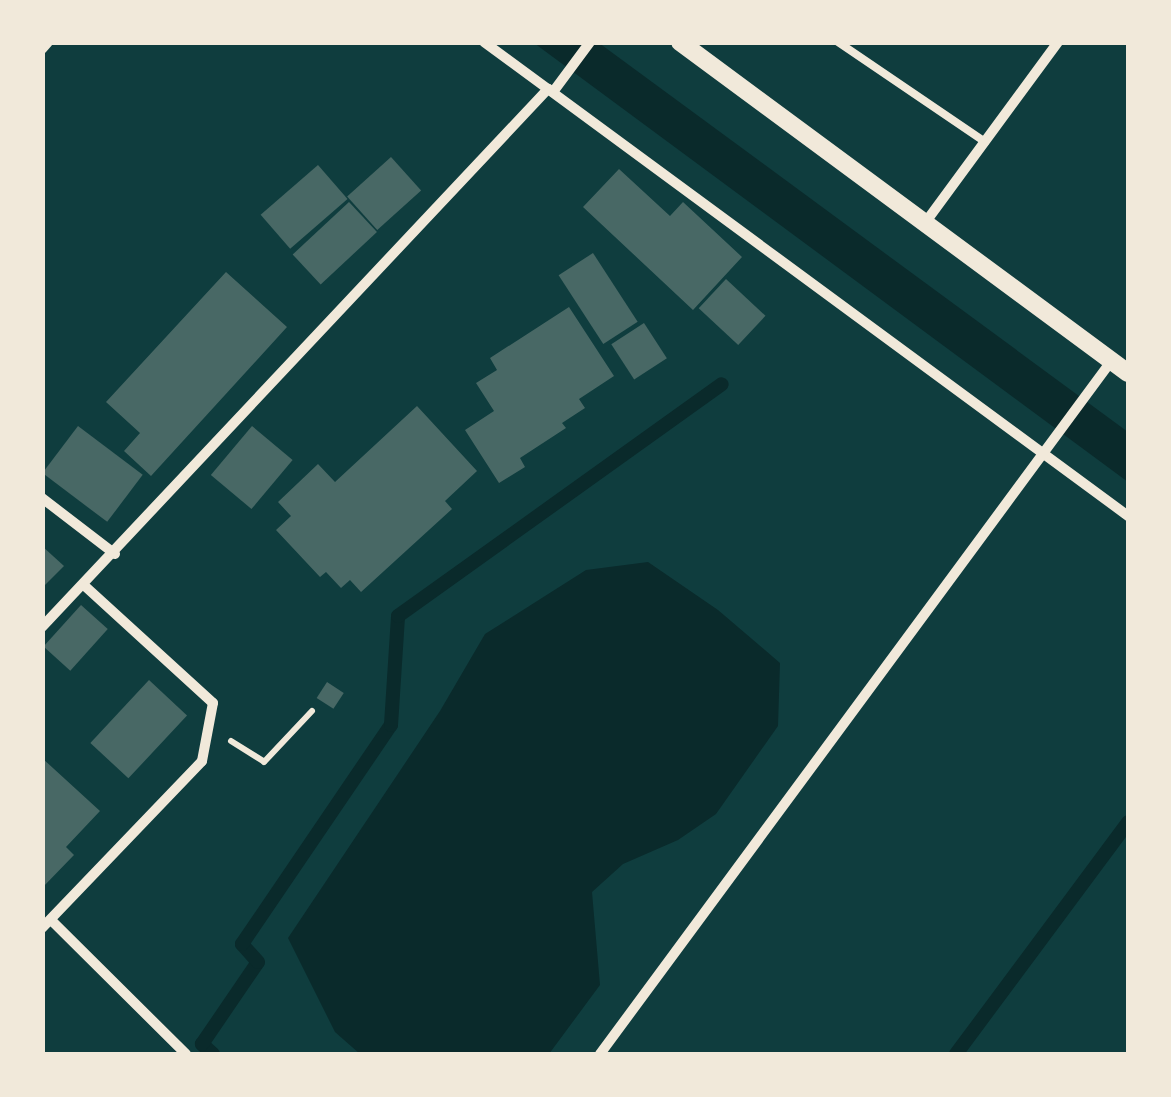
<!DOCTYPE html>
<style>
body{margin:0}
#map{position:relative;width:1171px;height:1097px;overflow:hidden;background:#0f3d3e;font-family:"Exo 2",sans-serif}
div>[style]{position:absolute}
.water>*{inset:0;background:#0a2a2b}
.stream>*{height:14px;margin:-7px;padding:0 7px;transform-origin:7px;border-radius:7px;background:#0a2a2b}
.building>*{inset:0;background:#486865;transform-origin:0 0}
.path>*{height:6px;margin:-3px;padding:0 3px;transform-origin:3px;border-radius:3px;background:#f1e9da}
.service>*{height:8px;margin:-4px;padding:0 4px;transform-origin:4px;border-radius:4px;background:#f1e9da}
.minor>*{height:10px;margin:-5px;padding:0 5px;transform-origin:5px;border-radius:5px;background:#f1e9da}
.tertiary>*{height:18px;margin:-9px;padding:0 9px;transform-origin:9px;border-radius:9px;background:#f1e9da}
span{translate:-50% -50%;white-space:nowrap;text-align:center;line-height:1.15;-webkit-text-stroke:9px #f1e9da;paint-order:stroke}
.frame{position:absolute;inset:0;border:45px solid #f1e9da;pointer-events:none}
</style>
<div id="map">
<div class="water">
<div style="clip-path:polygon(534px 43px,599px 43px,1128px 432px,1128px 482px)"></div>
<div style="clip-path:polygon(648px 562px,718px 610px,780px 663px,778px 726px,716px 814px,678px 840px,623px 864px,592px 892px,600px 985px,549px 1054px,360px 1054px,335px 1032px,288px 938px,440px 711px,485px 634px,586px 570px)"></div>
</div>
<div class="stream">
<div style="left:213px;top:1054px;width:15px;rotate:-138deg"></div>
<div style="left:202px;top:1044px;width:99px;rotate:-55.7deg"></div>
<div style="left:258px;top:962px;width:24px;rotate:-132deg"></div>
<div style="left:242px;top:944px;width:265px;rotate:-55.8deg"></div>
<div style="left:391px;top:725px;width:109px;rotate:-86.3deg"></div>
<div style="left:398px;top:616px;width:398px;rotate:-35.6deg"></div>
<div style="left:956px;top:1054px;width:289px;rotate:-53.4deg"></div>
</div>
<div class="building">
<div style="left:391px;top:157px;width:45px;height:59px;rotate:48deg"></div>
<div style="left:318px;top:165px;width:45px;height:76px;rotate:49deg"></div>
<div style="clip-path:polygon(619px 169px,670px 216px,683px 202px,742px 257px,693px 310px,583px 207px)"></div>
<div style="left:349px;top:202px;width:41px;height:77px;rotate:47deg"></div>
<div style="left:593px;top:253px;width:82px;height:41px;rotate:57deg"></div>
<div style="clip-path:polygon(226px 272px,287px 327px,151px 476px,124px 451px,140px 433px,106px 402px)"></div>
<div style="left:726px;top:279px;width:54px;height:40px;rotate:43deg"></div>
<div style="clip-path:polygon(569px 307px,614px 376px,579px 399px,585px 408px,562px 423px,566px 428px,520px 458px,525px 467px,499px 483px,465px 430px,494px 411px,476px 383px,497px 370px,490px 358px)"></div>
<div style="left:644px;top:323px;width:42px;height:39px;rotate:57deg"></div>
<div style="clip-path:polygon(417px 406px,477px 471px,445px 501px,452px 509px,361px 592px,350px 580px,341px 588px,326px 572px,320px 577px,276px 530px,291px 516px,278px 502px,318px 464px,335px 482px)"></div>
<div style="left:78px;top:426px;width:81px;height:59px;rotate:37deg"></div>
<div style="left:252px;top:426px;width:53px;height:64px;rotate:40deg"></div>
<div style="clip-path:polygon(42px 546px,64px 566px,42px 588px)"></div>
<div style="left:81px;top:605px;width:36px;height:56px;rotate:42deg"></div>
<div style="left:149px;top:680px;width:52px;height:86px;rotate:43deg"></div>
<div style="left:327px;top:682px;width:20px;height:19px;rotate:33deg"></div>
<div style="clip-path:polygon(42px 758px,100px 811px,66px 847px,74px 855px,42px 888px)"></div>
</div>
<div class="path">
<div style="left:231px;top:741px;width:39px;rotate:32deg"></div>
<div style="left:264px;top:762px;width:70px;rotate:-46.7deg"></div>
</div>
<div class="service">
<div style="left:838px;top:42px;width:178px;rotate:34.2deg"></div>
</div>
<div class="minor">
<div style="left:484px;top:42px;width:800px;rotate:36.35deg"></div>
<div style="left:42px;top:49px;width:9px;rotate:-49deg"></div>
<div style="left:553px;top:92px;width:62px;rotate:-53.5deg"></div>
<div style="left:925px;top:223px;width:225px;rotate:-53.7deg"></div>
<div style="left:42px;top:498px;width:92px;rotate:37.5deg"></div>
<div style="left:42px;top:627px;width:739px;rotate:-46.76deg"></div>
<div style="left:51px;top:920px;width:190px;rotate:44.8deg"></div>
<div style="left:42px;top:928px;width:231px;rotate:-46.2deg"></div>
<div style="left:202px;top:761px;width:59px;rotate:-79.3deg"></div>
<div style="left:213px;top:703px;width:173px;rotate:-137.6deg"></div>
<div style="left:600px;top:1054px;width:862px;rotate:-53.58deg"></div>
</div>
<div class="tertiary">
<div style="left:680px;top:42px;width:557px;rotate:36.46deg"></div>
</div>
<div class="frame"></div>
</div>
